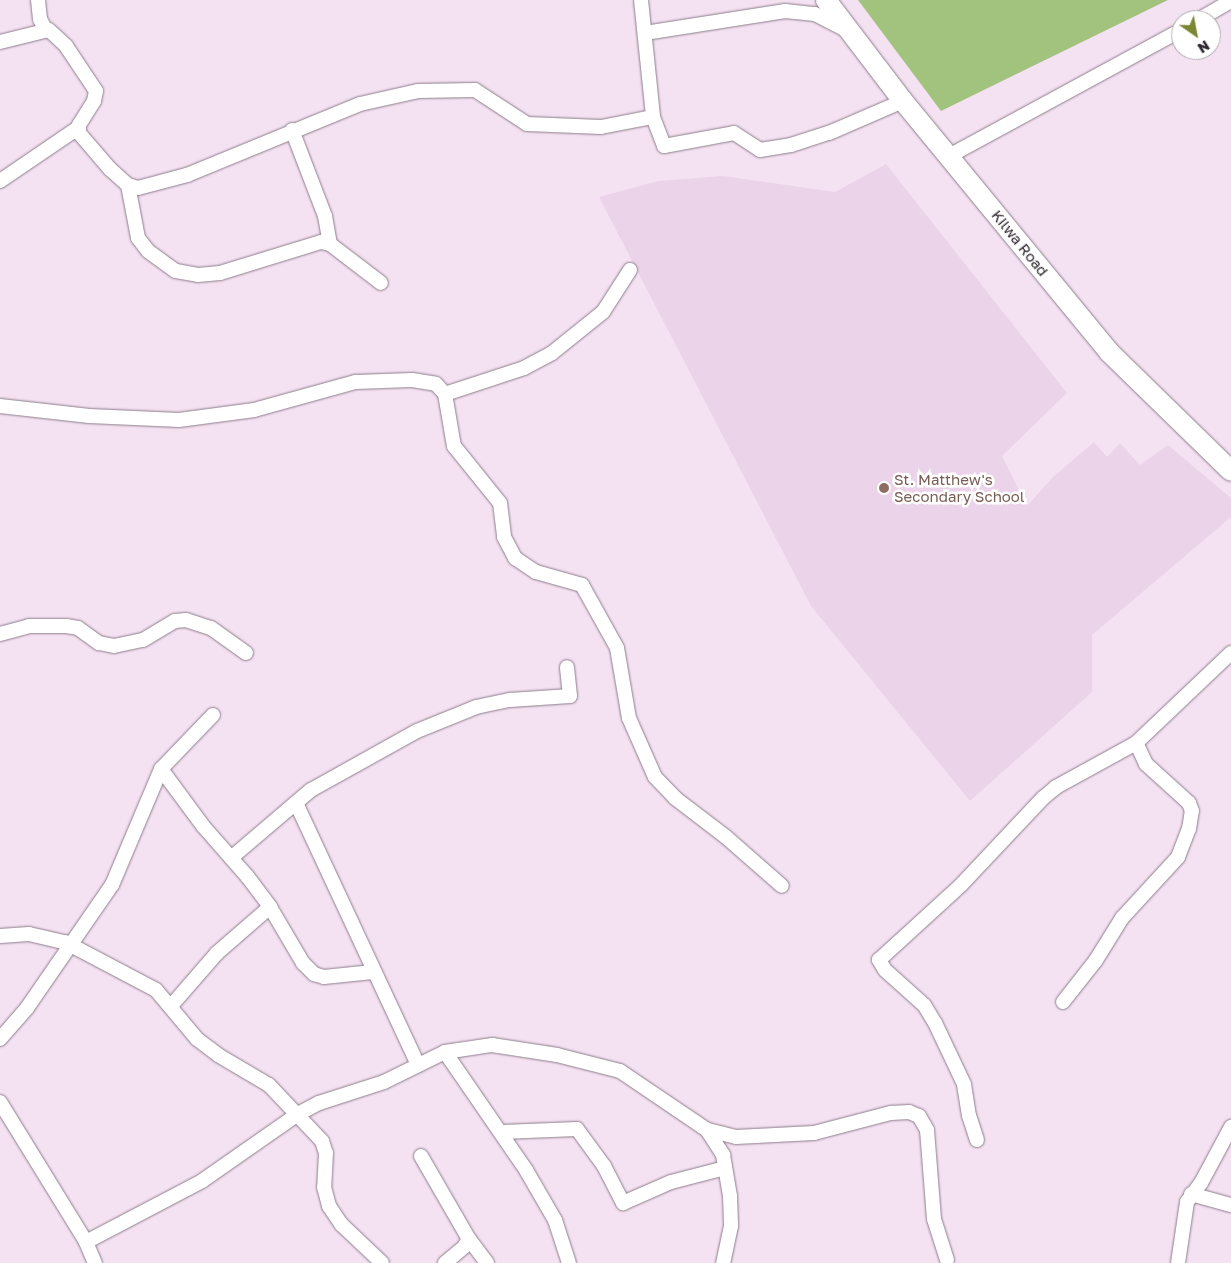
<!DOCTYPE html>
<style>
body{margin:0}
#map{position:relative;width:1231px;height:1263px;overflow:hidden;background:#f4e2f2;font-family:"Golos Text",sans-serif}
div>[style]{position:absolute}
.built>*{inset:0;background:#ebd4e9}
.green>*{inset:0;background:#a2c37e}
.roads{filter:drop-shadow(0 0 1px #8d7d8b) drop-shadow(0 0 1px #8d7d8b)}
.minor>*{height:14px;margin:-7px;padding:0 7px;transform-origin:7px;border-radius:7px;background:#fff}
.highway>*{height:20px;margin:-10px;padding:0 10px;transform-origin:10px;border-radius:10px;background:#fff}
.dots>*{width:14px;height:14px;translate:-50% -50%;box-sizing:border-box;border:2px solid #fff;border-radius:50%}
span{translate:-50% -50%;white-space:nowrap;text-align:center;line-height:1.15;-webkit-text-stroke:5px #fff;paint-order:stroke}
.street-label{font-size:15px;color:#2f282e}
.education-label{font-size:15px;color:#785e54}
.left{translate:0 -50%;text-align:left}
.north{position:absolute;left:1171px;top:10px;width:50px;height:50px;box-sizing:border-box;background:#fff;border:1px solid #aca9ab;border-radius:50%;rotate:147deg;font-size:14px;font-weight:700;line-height:20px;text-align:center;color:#2f282e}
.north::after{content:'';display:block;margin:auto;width:18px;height:22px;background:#7c8734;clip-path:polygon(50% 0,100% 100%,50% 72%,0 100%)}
</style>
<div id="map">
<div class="built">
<div style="clip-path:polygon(886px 164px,1067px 393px,1002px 456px,1027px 506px,1053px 477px,1094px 442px,1107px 457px,1120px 443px,1140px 465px,1168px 445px,1231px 498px,1231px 517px,1092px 635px,1092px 692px,970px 801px,811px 606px,599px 197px,658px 181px,723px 176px,835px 192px)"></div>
</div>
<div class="green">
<div style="clip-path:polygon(858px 0,1168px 0,941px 111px)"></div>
</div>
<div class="roads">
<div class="minor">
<div style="left:38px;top:0;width:19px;rotate:84deg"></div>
<div style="left:40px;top:19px;width:13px;rotate:63deg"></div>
<div style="left:641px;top:0;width:118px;rotate:84.1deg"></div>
<div style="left:653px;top:117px;width:31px;rotate:69deg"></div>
<div style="left:664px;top:146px;width:71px;rotate:-10.5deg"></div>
<div style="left:734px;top:133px;width:31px;rotate:33deg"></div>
<div style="left:760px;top:150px;width:31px;rotate:-9deg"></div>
<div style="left:791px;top:145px;width:40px;rotate:-18deg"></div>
<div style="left:829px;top:133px;width:81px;rotate:-23.4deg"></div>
<div style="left:1198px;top:20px;width:38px;rotate:-30deg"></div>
<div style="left:645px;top:33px;width:142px;rotate:-8.9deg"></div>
<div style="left:785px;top:11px;width:30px;rotate:6deg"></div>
<div style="left:815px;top:14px;width:35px;rotate:27deg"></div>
<div style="left:0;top:42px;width:50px;rotate:-13.8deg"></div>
<div style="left:49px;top:30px;width:23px;rotate:43deg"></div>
<div style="left:66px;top:46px;width:54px;rotate:56.3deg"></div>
<div style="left:96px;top:91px;width:10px;rotate:101deg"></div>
<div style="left:94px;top:101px;width:28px;rotate:122deg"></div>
<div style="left:79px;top:125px;width:8px;rotate:90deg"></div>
<div style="left:79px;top:133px;width:48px;rotate:49.3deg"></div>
<div style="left:110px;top:169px;width:24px;rotate:42deg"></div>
<div style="left:128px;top:185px;width:10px;rotate:17deg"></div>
<div style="left:138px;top:188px;width:51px;rotate:-14.9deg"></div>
<div style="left:187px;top:175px;width:187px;rotate:-22.3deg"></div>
<div style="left:360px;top:104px;width:59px;rotate:-12.6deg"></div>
<div style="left:418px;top:91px;width:57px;rotate:-1deg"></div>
<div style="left:475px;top:90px;width:62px;rotate:33.2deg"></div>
<div style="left:527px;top:124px;width:74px;rotate:2.3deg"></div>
<div style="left:601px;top:127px;width:53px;rotate:-10.9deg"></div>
<div style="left:292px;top:130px;width:92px;rotate:69deg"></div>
<div style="left:325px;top:216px;width:28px;rotate:80deg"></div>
<div style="left:949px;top:156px;width:264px;rotate:-28.5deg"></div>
<div style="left:0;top:181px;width:94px;rotate:-34.2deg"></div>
<div style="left:128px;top:185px;width:54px;rotate:79.3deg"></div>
<div style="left:138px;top:238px;width:16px;rotate:52deg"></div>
<div style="left:148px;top:251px;width:34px;rotate:36deg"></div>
<div style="left:176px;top:271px;width:22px;rotate:10deg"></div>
<div style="left:198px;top:275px;width:22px;rotate:-5deg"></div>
<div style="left:220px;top:273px;width:106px;rotate:-17.1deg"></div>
<div style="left:321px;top:242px;width:9px;rotate:13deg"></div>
<div style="left:330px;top:244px;width:64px;rotate:37.4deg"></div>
<div style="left:445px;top:394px;width:83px;rotate:-18.2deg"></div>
<div style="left:524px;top:368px;width:32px;rotate:-28deg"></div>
<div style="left:552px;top:353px;width:65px;rotate:-38.8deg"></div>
<div style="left:603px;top:312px;width:50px;rotate:-57.3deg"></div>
<div style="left:0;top:406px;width:90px;rotate:6.4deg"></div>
<div style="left:89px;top:416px;width:90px;rotate:2.5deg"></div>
<div style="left:179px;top:420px;width:76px;rotate:-7.6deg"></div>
<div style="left:254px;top:410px;width:106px;rotate:-15.4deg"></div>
<div style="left:356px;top:382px;width:56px;rotate:-2deg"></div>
<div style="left:412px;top:380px;width:24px;rotate:9deg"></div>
<div style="left:436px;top:384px;width:13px;rotate:48deg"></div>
<div style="left:445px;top:394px;width:53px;rotate:80.2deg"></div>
<div style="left:454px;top:446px;width:73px;rotate:51.1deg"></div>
<div style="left:500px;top:503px;width:34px;rotate:83deg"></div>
<div style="left:504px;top:537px;width:24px;rotate:62deg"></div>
<div style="left:515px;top:558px;width:25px;rotate:34deg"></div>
<div style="left:536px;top:572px;width:48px;rotate:15.8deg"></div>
<div style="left:582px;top:585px;width:72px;rotate:60.9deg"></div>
<div style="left:617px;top:648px;width:71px;rotate:80.3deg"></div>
<div style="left:629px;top:718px;width:64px;rotate:66.2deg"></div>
<div style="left:655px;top:777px;width:29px;rotate:46deg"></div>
<div style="left:675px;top:798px;width:64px;rotate:37.4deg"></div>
<div style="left:726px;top:837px;width:74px;rotate:41.2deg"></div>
<div style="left:0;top:634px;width:30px;rotate:-15deg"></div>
<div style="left:29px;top:626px;width:37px"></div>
<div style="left:66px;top:626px;width:12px;rotate:9deg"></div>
<div style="left:78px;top:628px;width:26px;rotate:36deg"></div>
<div style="left:99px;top:643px;width:15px;rotate:11deg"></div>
<div style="left:114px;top:646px;width:30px;rotate:-12deg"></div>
<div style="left:143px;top:640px;width:37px;rotate:-31deg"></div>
<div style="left:175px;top:621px;width:11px;rotate:-5deg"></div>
<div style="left:186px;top:620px;width:26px;rotate:18deg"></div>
<div style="left:211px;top:628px;width:43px;rotate:35.5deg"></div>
<div style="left:161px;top:769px;width:71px;rotate:53.6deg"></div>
<div style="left:203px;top:826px;width:67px;rotate:48.7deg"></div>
<div style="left:247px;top:876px;width:39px;rotate:53deg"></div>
<div style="left:270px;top:907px;width:65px;rotate:59.5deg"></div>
<div style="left:303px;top:963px;width:16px;rotate:45deg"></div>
<div style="left:314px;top:974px;width:10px;rotate:17deg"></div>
<div style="left:324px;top:977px;width:49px;rotate:-5.8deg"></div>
<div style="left:296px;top:803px;width:289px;rotate:65deg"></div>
<div style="left:231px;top:858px;width:105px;rotate:-40.4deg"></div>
<div style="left:311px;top:790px;width:121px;rotate:-29.1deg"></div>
<div style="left:417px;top:731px;width:64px;rotate:-22.1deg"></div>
<div style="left:476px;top:707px;width:35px;rotate:-12deg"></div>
<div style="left:510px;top:700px;width:60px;rotate:-3.8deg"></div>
<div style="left:570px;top:696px;width:29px;rotate:-96deg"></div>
<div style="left:0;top:936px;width:29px;rotate:-4deg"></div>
<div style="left:29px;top:934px;width:37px;rotate:13deg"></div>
<div style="left:65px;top:942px;width:103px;rotate:27.8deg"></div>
<div style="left:156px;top:990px;width:64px;rotate:50.1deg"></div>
<div style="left:197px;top:1039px;width:26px;rotate:37deg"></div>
<div style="left:218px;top:1055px;width:59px;rotate:30.5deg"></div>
<div style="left:269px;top:1085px;width:77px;rotate:46.6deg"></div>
<div style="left:322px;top:1141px;width:13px;rotate:72deg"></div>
<div style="left:326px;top:1153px;width:34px;rotate:93deg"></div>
<div style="left:324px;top:1187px;width:20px;rotate:75deg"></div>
<div style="left:329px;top:1206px;width:23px;rotate:56deg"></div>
<div style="left:342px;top:1225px;width:55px;rotate:43.5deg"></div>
<div style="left:1063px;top:1002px;width:53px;rotate:-51.8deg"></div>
<div style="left:1096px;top:960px;width:49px;rotate:-58.2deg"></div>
<div style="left:1122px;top:918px;width:83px;rotate:-47.4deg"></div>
<div style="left:1178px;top:857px;width:30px;rotate:-69deg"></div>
<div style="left:1189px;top:829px;width:18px;rotate:-81deg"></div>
<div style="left:1192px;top:811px;width:9px;rotate:-111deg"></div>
<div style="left:1189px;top:803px;width:58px;rotate:-137.8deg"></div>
<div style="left:1146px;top:764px;width:23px;rotate:-115deg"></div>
<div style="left:171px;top:1006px;width:70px;rotate:-49deg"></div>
<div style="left:217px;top:953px;width:70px;rotate:-41deg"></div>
<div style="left:0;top:1039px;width:41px;rotate:-48.9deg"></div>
<div style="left:27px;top:1008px;width:150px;rotate:-55.4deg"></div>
<div style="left:112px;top:885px;width:126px;rotate:-67.1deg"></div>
<div style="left:161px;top:769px;width:75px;rotate:-46.1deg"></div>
<div style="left:445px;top:1052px;width:143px;rotate:55.5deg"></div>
<div style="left:526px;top:1170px;width:58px;rotate:59.9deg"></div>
<div style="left:555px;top:1220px;width:45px;rotate:72deg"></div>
<div style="left:0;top:1102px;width:164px;rotate:58.4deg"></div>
<div style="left:86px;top:1242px;width:23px;rotate:67deg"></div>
<div style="left:708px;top:1130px;width:29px;rotate:14deg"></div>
<div style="left:736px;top:1137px;width:78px;rotate:-2.9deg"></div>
<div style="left:814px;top:1133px;width:80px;rotate:-14.6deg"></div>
<div style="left:891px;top:1113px;width:18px;rotate:-3deg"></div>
<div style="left:909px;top:1112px;width:11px;rotate:22deg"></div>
<div style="left:919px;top:1116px;width:16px;rotate:60deg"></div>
<div style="left:927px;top:1130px;width:89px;rotate:85.5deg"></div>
<div style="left:934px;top:1219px;width:43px;rotate:72.4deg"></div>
<div style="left:502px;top:1132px;width:75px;rotate:-2.3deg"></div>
<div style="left:577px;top:1129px;width:46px;rotate:53.9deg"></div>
<div style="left:604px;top:1166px;width:42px;rotate:62.8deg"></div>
<div style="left:623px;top:1203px;width:52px;rotate:-23.6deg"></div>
<div style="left:671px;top:1182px;width:56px;rotate:-14.5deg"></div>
<div style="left:977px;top:1140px;width:25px;rotate:-108deg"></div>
<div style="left:969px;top:1116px;width:32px;rotate:-99deg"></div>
<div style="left:964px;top:1084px;width:68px;rotate:-115.4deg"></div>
<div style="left:935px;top:1023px;width:21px;rotate:-121deg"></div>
<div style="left:924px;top:1005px;width:52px;rotate:-138.1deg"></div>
<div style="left:885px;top:970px;width:12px;rotate:-121deg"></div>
<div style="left:879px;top:960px;width:111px;rotate:-42.4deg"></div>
<div style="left:961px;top:885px;width:120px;rotate:-46.7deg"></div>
<div style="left:1043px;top:798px;width:17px;rotate:-40deg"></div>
<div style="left:1056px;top:787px;width:91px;rotate:-28.8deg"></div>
<div style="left:1136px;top:743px;width:131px;rotate:-43.5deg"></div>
<div style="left:421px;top:1156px;width:96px;rotate:60deg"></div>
<div style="left:469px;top:1239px;width:9px;rotate:122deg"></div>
<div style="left:464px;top:1247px;width:25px;rotate:140deg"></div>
<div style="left:1191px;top:1194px;width:41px;rotate:15.4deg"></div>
<div style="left:469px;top:1239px;width:30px;rotate:53deg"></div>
<div style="left:86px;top:1242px;width:131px;rotate:-27.7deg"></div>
<div style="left:202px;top:1181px;width:117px;rotate:-34.9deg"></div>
<div style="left:298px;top:1114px;width:24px;rotate:-28deg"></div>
<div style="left:319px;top:1103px;width:68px;rotate:-17.9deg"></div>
<div style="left:384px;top:1082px;width:68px;rotate:-26.2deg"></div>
<div style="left:445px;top:1052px;width:48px;rotate:-8.5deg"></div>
<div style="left:492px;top:1045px;width:66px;rotate:8.7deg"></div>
<div style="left:557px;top:1055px;width:65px;rotate:14.3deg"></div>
<div style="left:620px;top:1071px;width:105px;rotate:34.1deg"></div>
<div style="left:707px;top:1130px;width:30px;rotate:57deg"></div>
<div style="left:723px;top:1155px;width:42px;rotate:80.3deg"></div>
<div style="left:730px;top:1196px;width:30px;rotate:88deg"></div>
<div style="left:731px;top:1226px;width:38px;rotate:102deg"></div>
<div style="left:1178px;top:1263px;width:62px;rotate:-81.6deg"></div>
<div style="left:1187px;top:1202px;width:24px;rotate:-54deg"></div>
<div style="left:1201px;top:1183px;width:64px;rotate:-61.8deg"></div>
</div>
<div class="highway">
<div style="left:826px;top:0;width:127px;rotate:52.7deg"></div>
<div style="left:903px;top:101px;width:325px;rotate:50.6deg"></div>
<div style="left:1109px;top:352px;width:170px;rotate:44.3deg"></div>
</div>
</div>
<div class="dots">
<div style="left:884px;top:488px;background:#8d6e63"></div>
</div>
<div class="street-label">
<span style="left:1020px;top:243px;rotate:51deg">Kilwa Road</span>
</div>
<div class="education-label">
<span class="left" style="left:894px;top:488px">St. Matthew's<br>Secondary School</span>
</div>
<div class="north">N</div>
</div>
